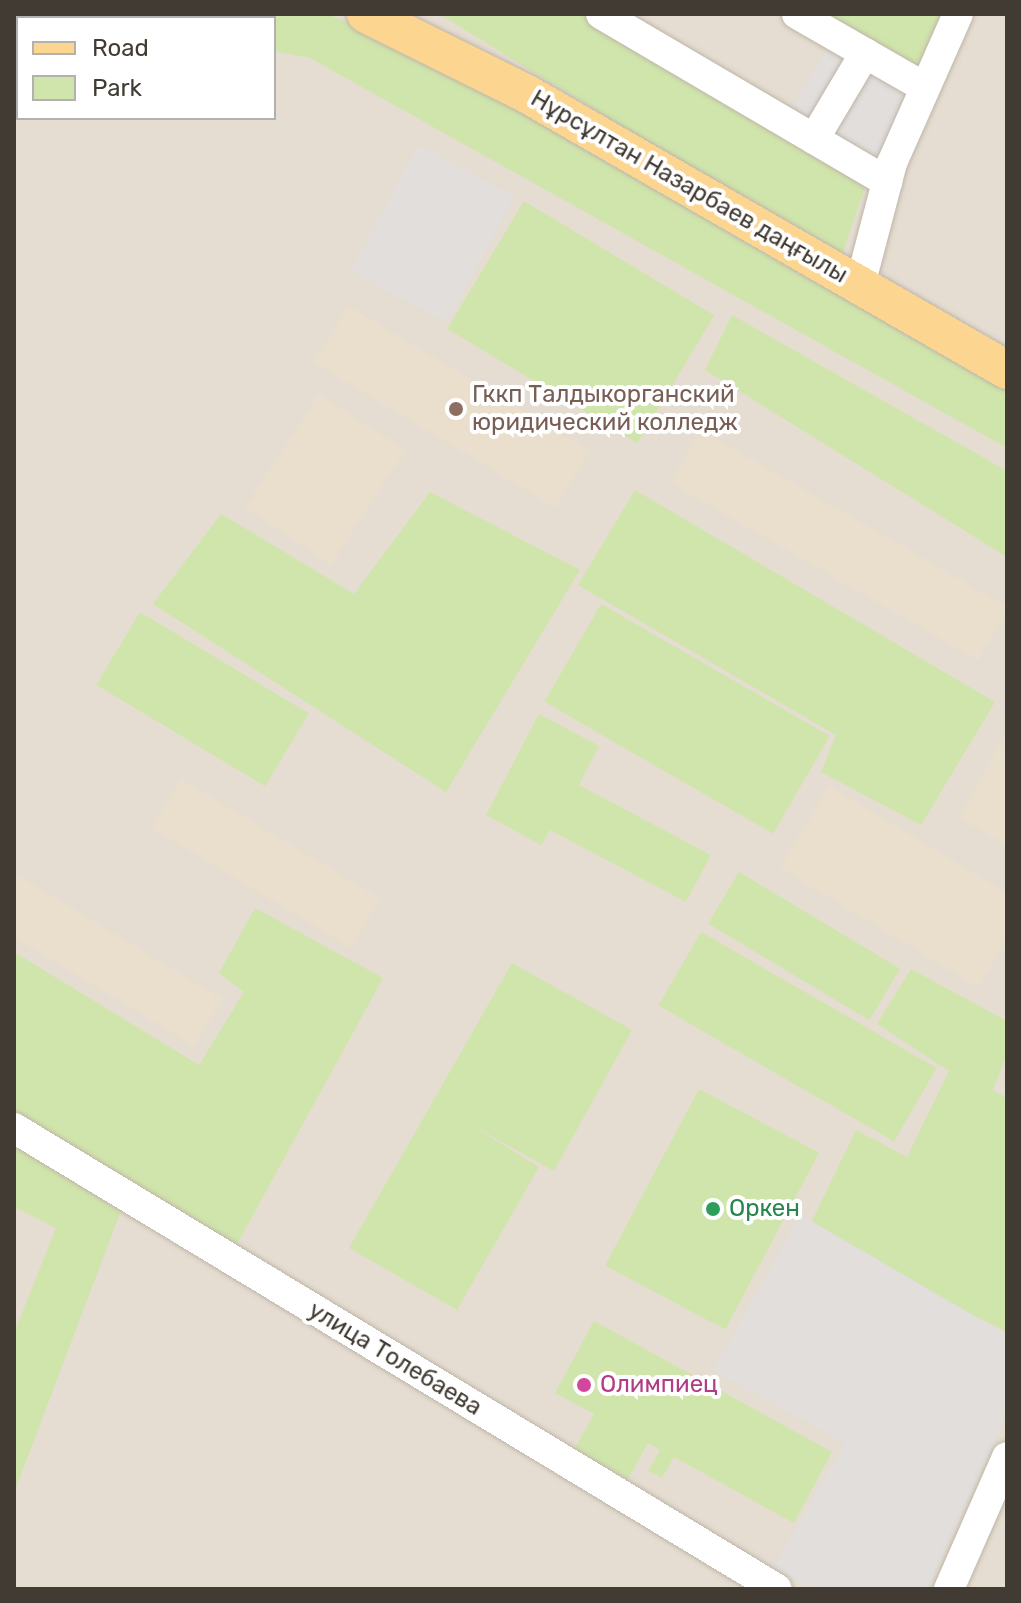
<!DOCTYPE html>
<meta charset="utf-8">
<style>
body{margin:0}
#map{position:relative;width:1021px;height:1603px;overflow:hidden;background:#f1ebe3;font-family:Rubik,sans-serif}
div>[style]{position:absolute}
.residential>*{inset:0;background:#e5ddd1}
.education>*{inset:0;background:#eadfcc;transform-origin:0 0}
.green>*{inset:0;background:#d0e5ab;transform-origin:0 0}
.parking>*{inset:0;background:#e1dedb;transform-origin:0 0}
.roads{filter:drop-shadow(0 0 2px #bfb5a9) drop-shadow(0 0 2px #bfb5a9)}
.minor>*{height:30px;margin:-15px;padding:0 15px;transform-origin:15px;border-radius:15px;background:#fff}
.major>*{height:38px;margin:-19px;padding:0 19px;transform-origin:19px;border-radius:19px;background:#fcd591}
.dots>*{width:22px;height:22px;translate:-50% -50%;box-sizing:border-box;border:4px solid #fff;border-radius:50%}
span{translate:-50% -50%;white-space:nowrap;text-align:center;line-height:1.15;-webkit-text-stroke:8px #fff;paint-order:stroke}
.street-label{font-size:24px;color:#423b33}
.education-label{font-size:24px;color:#785e54}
.left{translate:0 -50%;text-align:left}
.leisure-label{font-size:24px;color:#27864d}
.hotel-label{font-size:24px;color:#b23c85}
.frame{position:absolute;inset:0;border:16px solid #423b33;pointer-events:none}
.legend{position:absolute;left:16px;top:16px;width:260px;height:104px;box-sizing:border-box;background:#fff;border:2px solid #b3b1ad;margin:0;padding:10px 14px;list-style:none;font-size:24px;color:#423b33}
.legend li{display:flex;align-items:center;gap:16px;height:40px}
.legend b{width:40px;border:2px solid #b3b1ad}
</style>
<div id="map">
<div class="residential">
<div style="clip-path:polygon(evenodd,14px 14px,1007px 14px,1007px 1589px,14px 1589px,14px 14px,18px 18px,274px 18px,274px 118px,18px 118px,18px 18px)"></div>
</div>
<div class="education">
<div style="left:348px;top:306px;width:282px;height:66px;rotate:31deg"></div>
<div style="left:319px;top:394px;width:103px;height:136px;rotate:33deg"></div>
<div style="left:701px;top:430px;width:355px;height:61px;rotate:30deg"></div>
<div style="clip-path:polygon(1007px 732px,1007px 845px,959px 818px)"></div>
<div style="left:181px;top:779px;width:232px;height:57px;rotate:31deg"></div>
<div style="clip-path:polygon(829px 786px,1007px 893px,1007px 939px,978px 987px,780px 868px)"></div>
<div style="clip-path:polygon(19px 876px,222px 999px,194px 1046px,14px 937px,14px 884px)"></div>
</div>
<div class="green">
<div style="clip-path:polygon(97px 14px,326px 14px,491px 75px,1007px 381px,1007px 448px,310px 58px,274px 51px,274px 18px)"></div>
<div style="clip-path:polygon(439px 14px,587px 14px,868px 178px,840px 261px)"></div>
<div style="clip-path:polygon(819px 14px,945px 14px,917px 75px)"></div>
<div style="left:524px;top:201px;width:222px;height:149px;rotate:31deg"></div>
<div style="clip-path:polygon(732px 315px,1007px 471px,1007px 557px,705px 370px)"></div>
<div style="clip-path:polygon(635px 490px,995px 702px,921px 825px,821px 772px,836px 735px,578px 585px)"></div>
<div style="clip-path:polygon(430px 492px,580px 570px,446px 792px,153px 604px,221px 514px,354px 594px)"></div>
<div style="left:601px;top:604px;width:264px;height:113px;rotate:30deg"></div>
<div style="left:140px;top:612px;width:197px;height:85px;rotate:31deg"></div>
<div style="clip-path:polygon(539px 714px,599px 746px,579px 785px,711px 855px,686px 902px,550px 830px,541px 845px,486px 815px)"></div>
<div style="left:739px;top:872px;width:188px;height:60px;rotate:31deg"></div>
<div style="clip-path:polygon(255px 908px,383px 978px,235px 1248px,14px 1115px,14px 952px,199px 1065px,244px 992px,219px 973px)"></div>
<div style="left:701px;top:932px;width:272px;height:85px;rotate:30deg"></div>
<div style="clip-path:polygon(512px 963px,632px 1030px,554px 1171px,466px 1122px,539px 1167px,457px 1310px,349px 1248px)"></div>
<div style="clip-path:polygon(911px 969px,1007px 1021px,1007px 1054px,993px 1090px,1007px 1098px,1007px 1332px,806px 1233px,856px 1130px,907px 1157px,949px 1071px,877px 1024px)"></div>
<div style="left:699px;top:1089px;width:136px;height:200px;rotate:28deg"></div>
<div style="clip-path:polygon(14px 1144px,121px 1211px,14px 1493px,14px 1333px,56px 1228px,14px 1207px)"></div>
<div style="clip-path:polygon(594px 1321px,832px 1452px,794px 1523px,674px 1457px,662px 1478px,648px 1471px,660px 1450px,648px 1443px,628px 1479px,574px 1450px,594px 1414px,555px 1393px)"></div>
</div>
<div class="parking">
<div style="clip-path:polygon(828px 47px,913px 90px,880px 166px,789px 113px)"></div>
<div style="left:418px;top:145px;width:109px;height:143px;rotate:28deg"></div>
<div style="clip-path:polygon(801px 1215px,1007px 1335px,1007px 1413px,928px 1589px,810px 1589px,773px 1568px,846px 1443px,713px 1371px)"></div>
</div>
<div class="roads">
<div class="minor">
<div style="left:601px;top:14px;width:332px;rotate:30.4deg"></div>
<div style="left:797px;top:14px;width:146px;rotate:29.9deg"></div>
<div style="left:814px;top:139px;width:100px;rotate:-59.3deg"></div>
<div style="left:860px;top:285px;width:126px;rotate:-75.3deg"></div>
<div style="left:892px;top:163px;width:163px;rotate:-66.1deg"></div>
<div style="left:14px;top:1128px;width:891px;rotate:31.14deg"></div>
<div style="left:949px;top:1589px;width:144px;rotate:-66.3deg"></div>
</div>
<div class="major">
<div style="left:366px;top:14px;width:180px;rotate:26.4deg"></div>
<div style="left:527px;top:94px;width:554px;rotate:29.9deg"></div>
</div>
</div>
<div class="dots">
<div style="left:456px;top:409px;background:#8d6e63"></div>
<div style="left:713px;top:1209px;background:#2e9e5b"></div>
<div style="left:584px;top:1385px;background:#d1479c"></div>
</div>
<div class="street-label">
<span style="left:689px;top:187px;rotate:30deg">Нұрсұлтан Назарбаев даңғылы</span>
<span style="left:395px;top:1359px;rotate:31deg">улица Толебаева</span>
</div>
<div class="education-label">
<span class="left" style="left:472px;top:409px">Гккп Талдыкорганский<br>юридический колледж</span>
</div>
<div class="leisure-label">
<span class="left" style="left:729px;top:1209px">Оркен</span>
</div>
<div class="hotel-label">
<span class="left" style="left:600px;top:1385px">Олимпиец</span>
</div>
<div class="frame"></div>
<ul class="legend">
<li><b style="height:10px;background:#fcd591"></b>Road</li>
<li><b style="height:22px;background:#d0e5ab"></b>Park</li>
</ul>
</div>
